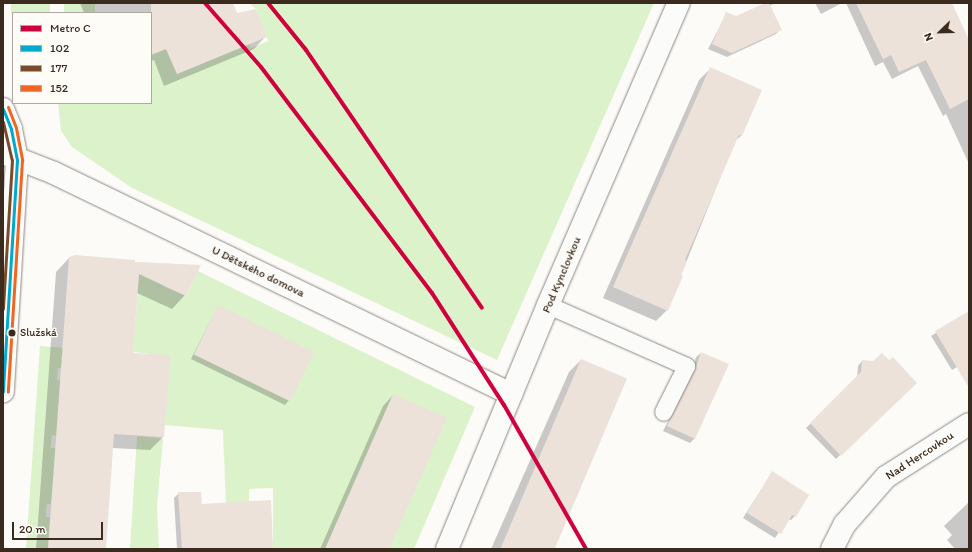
<!DOCTYPE html>
<meta charset="utf-8">
<style>
body{margin:0}
#map{position:relative;width:972px;height:552px;overflow:hidden;background:#fcfbf8;font-family:Itim,sans-serif}
div>[style]{position:absolute}
.green>*{inset:0;background:#dbf2cb;transform-origin:0 0}
.shadow>*{inset:0;background:#0003}
.building>*{inset:0;background:#ece2da;transform-origin:0 0}
.roads{filter:drop-shadow(0 0 1px #8d8985) drop-shadow(0 0 1px #8d8985)}
.service>*{height:17px;margin:-8.5px;padding:0 8.5px;transform-origin:8.5px;border-radius:8.5px;background:#fbfbf9}
.minor>*{height:22px;margin:-11px;padding:0 11px;transform-origin:11px;border-radius:11px;background:#fbfbf9}
.secondary>*{height:22px;margin:-11px;padding:0 11px;transform-origin:11px;border-radius:11px;background:#fbfbf9}
.bus-1>*{height:3px;margin:-1.5px;padding:0 1.5px;transform-origin:1.5px;border-radius:1.5px;background:#00a9ce}
.bus-2>*{height:3px;margin:-1.5px;padding:0 1.5px;transform-origin:1.5px;border-radius:1.5px;background:#7a4b2a}
.bus-3>*{height:3px;margin:-1.5px;padding:0 1.5px;transform-origin:1.5px;border-radius:1.5px;background:#f26522}
.metro-1>*{height:4px;margin:-2px;padding:0 2px;transform-origin:2px;border-radius:2px;background:#cf003d}
.dots>*{width:11px;height:11px;translate:-50% -50%;box-sizing:border-box;border:2px solid #fdfcf7;border-radius:50%}
span{translate:-50% -50%;white-space:nowrap;text-align:center;line-height:1.15;-webkit-text-stroke:3px #fdfcf7;paint-order:stroke}
.bus-label{font-size:11px;color:#3b2a1e}
.left{translate:0 -50%;text-align:left}
.street-label{font-size:12px;color:#3b2a1e}
.frame{position:absolute;inset:0;border:4px solid #3b2a1e;pointer-events:none}
.legend{position:absolute;left:12px;top:12px;width:140px;height:92px;box-sizing:border-box;background:#fdfcf7;border:1px solid #afa8a0;margin:0;padding:5px 7px;list-style:none;font-size:12px;color:#3b2a1e}
.legend li{display:flex;align-items:center;gap:8px;height:20px}
.legend b{width:20px;border:1px solid #afa8a0}
.north{position:absolute;left:920px;top:12px;width:40px;height:40px;-webkit-text-stroke:3px #fdfcf7;paint-order:stroke;rotate:247deg;font-size:11px;font-weight:700;line-height:16px;text-align:center;color:#3b2a1e}
.north::after{content:'';display:block;margin:auto;width:14px;height:18px;background:#3b2a1e;clip-path:polygon(50% 0,100% 100%,50% 72%,0 100%)}
.scale{position:absolute;left:12px;top:522px;width:91px;height:18px;box-sizing:border-box;border:2px solid #3b2a1e;border-top:0;padding-left:5px;font-size:12px;line-height:14px;white-space:nowrap;color:#3b2a1e;-webkit-text-stroke:3px #fdfcf7;paint-order:stroke}
</style>
<div id="map">
<div class="green">
<div style="left:11px;top:3px;width:39px;height:11px"></div>
<div style="left:64px;top:3px;width:31px;height:10px"></div>
<div style="clip-path:polygon(249px 3px,654px 3px,497px 360px,132px 188px,72px 147px,61px 131px,58px 103px,151px 103px,151px 50px,153px 54px,166px 49px,177px 74px,249px 44px,251px 48px,268px 41px,256px 9px)"></div>
<div style="clip-path:polygon(140px 262px,174px 264px,163px 286px,186px 296px,198px 271px,475px 407px,414px 549px,273px 549px,273px 488px,249px 489px,249px 502px,226px 507px,223px 430px,165px 425px,170px 356px,133px 352px)"></div>
<div style="clip-path:polygon(40px 346px,64px 348px,62px 368px,58px 368px,57px 380px,62px 381px,57px 436px,52px 435px,51px 442px,51px 448px,56px 448px,51px 504px,47px 504px,46px 511px,46px 517px,50px 517px,48px 549px,26px 549px)"></div>
<div style="clip-path:polygon(139px 436px,163px 439px,157px 506px,159px 549px,130px 549px,137px 437px)"></div>
</div>
<div class="shadow">
<div style="clip-path:polygon(80px 3px,232px 3px,237px 14px,266px 36px,254px 49px,164px 86px,154px 60px,151px 61px,151px 13px,84px 13px)"></div>
<div style="clip-path:polygon(767px 3px,776px 3px,769px 6px,781px 29px,776px 34px,727px 57px,708px 49px,727px 13px,736px 18px)"></div>
<div style="clip-path:polygon(815px 3px,842px 3px,821px 14px)"></div>
<div style="clip-path:polygon(846px 3px,950px 3px,969px 42px,969px 164px,946px 114px,943px 116px,918px 66px,892px 79px,883px 62px,875px 66px)"></div>
<div style="clip-path:polygon(710px 69px,741px 136px,735px 141px,667px 310px,656px 321px,603px 298px,699px 80px)"></div>
<div style="clip-path:polygon(69px 258px,134px 263px,185px 295px,172px 309px,137px 293px,132px 354px,170px 356px,163px 437px,150px 450px,112px 448px,105px 549px,36px 549px,56px 272px)"></div>
<div style="clip-path:polygon(218px 306px,289px 400px,285px 405px,191px 359px)"></div>
<div style="clip-path:polygon(969px 312px,969px 360px,952px 370px,931px 336px)"></div>
<div style="clip-path:polygon(701px 353px,695px 438px,690px 443px,663px 431px,691px 376px,696px 357px)"></div>
<div style="clip-path:polygon(581px 360px,552px 549px,491px 549px,569px 372px)"></div>
<div style="clip-path:polygon(862px 361px,889px 362px,916px 383px,836px 459px,806px 428px,857px 378px,858px 366px)"></div>
<div style="clip-path:polygon(393px 395px,388px 549px,320px 549px,383px 406px)"></div>
<div style="clip-path:polygon(772px 473px,795px 516px,791px 520px,788px 519px,775px 538px,743px 518px)"></div>
<div style="clip-path:polygon(179px 493px,201px 505px,272px 549px,177px 549px,174px 498px)"></div>
<div style="clip-path:polygon(969px 502px,969px 549px,955px 549px,947px 540px,952px 535px,944px 526px)"></div>
</div>
<div class="building">
<div style="clip-path:polygon(151px 3px,233px 3px,237px 13px,256px 9px,267px 37px,177px 74px,166px 49px,151px 55px)"></div>
<div style="clip-path:polygon(765px 3px,769px 3px,782px 30px,732px 53px,712px 44px,726px 12px,736px 16px)"></div>
<div style="clip-path:polygon(856px 3px,952px 3px,969px 40px,969px 99px,950px 109px,926px 60px,899px 72px,891px 55px,883px 59px)"></div>
<div style="clip-path:polygon(710px 67px,762px 90px,742px 136px,739px 135px,685px 260px,687px 261px,681px 275px,683px 276px,668px 311px,613px 287px)"></div>
<div style="clip-path:polygon(75px 255px,135px 260px,135px 262px,201px 265px,186px 296px,139px 274px,133px 353px,171px 355px,164px 437px,114px 434px,106px 549px,48px 549px,69px 257px)"></div>
<div style="left:218px;top:305px;width:107px;height:55px;rotate:26deg"></div>
<div style="clip-path:polygon(969px 311px,969px 388px,935px 331px)"></div>
<div style="clip-path:polygon(701px 352px,729px 364px,695px 439px,667px 426px,695px 370px)"></div>
<div style="clip-path:polygon(882px 353px,889px 360px,893px 357px,917px 383px,841px 456px,810px 423px,861px 372px,862px 360px,873px 361px)"></div>
<div style="left:581px;top:359px;width:50px;height:208px;rotate:23deg"></div>
<div style="clip-path:polygon(393px 394px,447px 418px,389px 549px,325px 549px)"></div>
<div style="clip-path:polygon(772px 471px,809px 495px,796px 517px,792px 515px,781px 534px,747px 513px)"></div>
<div style="clip-path:polygon(178px 492px,201px 492px,202px 504px,271px 500px,273px 549px,182px 549px)"></div>
</div>
<div class="roads">
<div class="service">
<div style="left:548px;top:305px;width:151px;rotate:23.8deg"></div>
<div style="left:686px;top:366px;width:51px;rotate:116.6deg"></div>
</div>
<div class="minor">
<div style="left:3px;top:153px;width:55px;rotate:21.4deg"></div>
<div style="left:54px;top:173px;width:508px;rotate:25.81deg"></div>
<div style="left:447px;top:549px;width:264px;rotate:-67.5deg"></div>
<div style="left:548px;top:305px;width:329px;rotate:-66.6deg"></div>
<div style="left:832px;top:549px;width:28px;rotate:-63deg"></div>
<div style="left:845px;top:524px;width:62px;rotate:-48.9deg"></div>
<div style="left:886px;top:477px;width:98px;rotate:-32.6deg"></div>
</div>
<div class="secondary">
<div style="left:3px;top:109px;width:22px;rotate:68deg"></div>
<div style="left:11px;top:129px;width:32px;rotate:79deg"></div>
<div style="left:17px;top:160px;width:232px;rotate:93.5deg"></div>
</div>
</div>
<div class="bus-1">
<div style="left:3px;top:109px;width:22px;rotate:68deg"></div>
<div style="left:11px;top:129px;width:32px;rotate:79deg"></div>
<div style="left:17px;top:160px;width:232px;rotate:93.5deg"></div>
</div>
<div class="bus-2">
<div style="left:3px;top:122px;width:39px;rotate:77deg"></div>
<div style="left:12px;top:160px;width:149px;rotate:93.5deg"></div>
</div>
<div class="bus-3">
<div style="left:8px;top:107px;width:22px;rotate:69deg"></div>
<div style="left:16px;top:128px;width:33px;rotate:79deg"></div>
<div style="left:22px;top:160px;width:232px;rotate:93.5deg"></div>
</div>
<div class="metro-1">
<div style="left:205px;top:3px;width:85px;rotate:48.8deg"></div>
<div style="left:261px;top:67px;width:283px;rotate:52.9deg"></div>
<div style="left:432px;top:293px;width:133px;rotate:57.3deg"></div>
<div style="left:504px;top:405px;width:166px;rotate:60.3deg"></div>
<div style="left:268px;top:3px;width:60px;rotate:51deg"></div>
<div style="left:306px;top:50px;width:312px;rotate:55.7deg"></div>
</div>
<div class="dots">
<div style="left:12px;top:333px;background:#3b2a1e"></div>
</div>
<div class="bus-label">
<span class="left" style="left:20px;top:333px">Služská</span>
</div>
<div class="street-label">
<span style="left:258px;top:272px;rotate:26deg">U Dětského domova</span>
<span style="left:562px;top:275px;rotate:-67deg">Pod Kynclovkou</span>
<span style="left:920px;top:456px;rotate:-33deg">Nad Hercovkou</span>
</div>
<div class="frame"></div>
<ul class="legend">
<li><b style="height:5px;background:#cf003d"></b>Metro C</li>
<li><b style="height:5px;background:#00a9ce"></b>102</li>
<li><b style="height:5px;background:#7a4b2a"></b>177</li>
<li><b style="height:5px;background:#f26522"></b>152</li>
</ul>
<div class="north">N</div>
<div class="scale">20 m</div>
</div>
